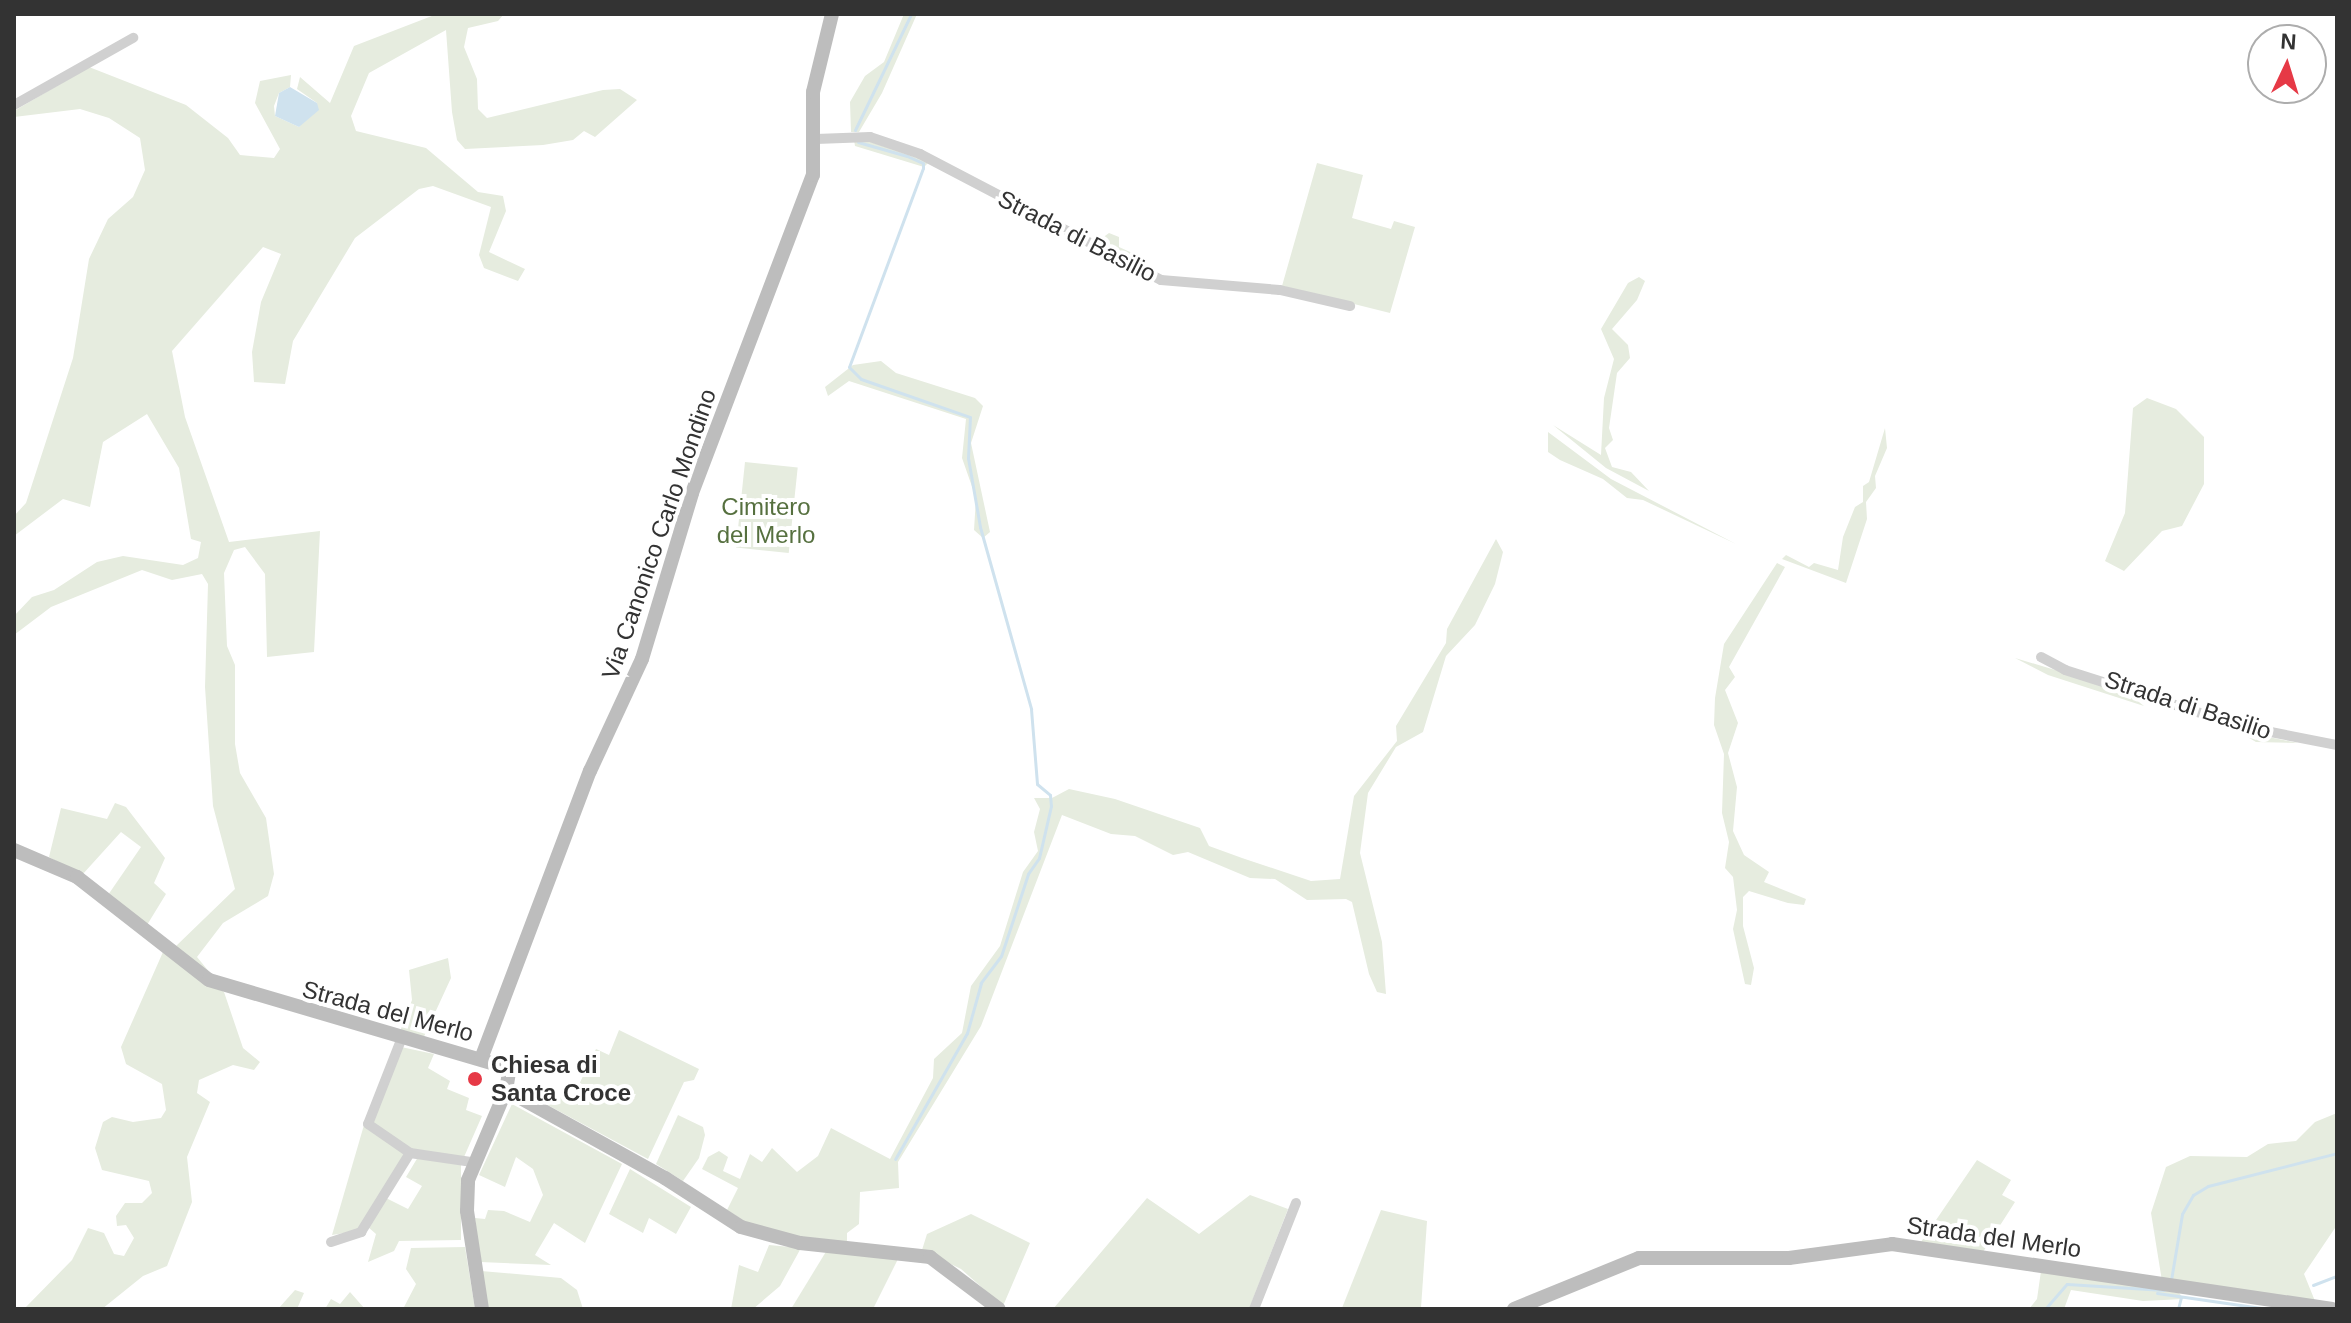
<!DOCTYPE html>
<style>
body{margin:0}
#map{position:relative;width:2351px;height:1323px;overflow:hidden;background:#fff;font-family:Helvetica,sans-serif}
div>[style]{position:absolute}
.green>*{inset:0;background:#e6ecdf;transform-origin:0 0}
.water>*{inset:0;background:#cfe2ee}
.stream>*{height:3px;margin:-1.5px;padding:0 1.5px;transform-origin:1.5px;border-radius:1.5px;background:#cfe2ee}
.street>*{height:10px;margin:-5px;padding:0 5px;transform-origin:5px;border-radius:5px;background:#d0d0d0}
.secondary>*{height:14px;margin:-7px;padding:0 7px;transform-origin:7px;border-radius:7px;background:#bdbdbd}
.dots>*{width:22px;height:22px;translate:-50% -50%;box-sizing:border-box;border:4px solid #fff;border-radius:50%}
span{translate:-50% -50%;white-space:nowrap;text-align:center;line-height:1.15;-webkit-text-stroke:8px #fff;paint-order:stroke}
.street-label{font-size:24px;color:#333}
.park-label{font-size:24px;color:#56703f}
.poi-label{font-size:24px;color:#333;font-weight:700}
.left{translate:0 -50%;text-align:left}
.frame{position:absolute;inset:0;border:16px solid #333;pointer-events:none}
.north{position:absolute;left:2247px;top:24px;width:80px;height:80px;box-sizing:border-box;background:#fff;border:2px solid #adadad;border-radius:50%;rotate:4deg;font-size:22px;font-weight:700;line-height:32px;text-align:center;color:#333}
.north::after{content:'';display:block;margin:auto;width:28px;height:36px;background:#e63946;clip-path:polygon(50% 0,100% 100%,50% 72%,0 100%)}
</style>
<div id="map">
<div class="green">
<div style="clip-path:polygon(437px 14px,504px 14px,498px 21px,468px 28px,464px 47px,477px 79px,478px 109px,487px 118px,603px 90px,620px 89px,637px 100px,595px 137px,584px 131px,573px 140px,543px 145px,465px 149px,457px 140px,452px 112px,446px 30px,369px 73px,351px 116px,356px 131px,426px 148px,478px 192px,503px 196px,506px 211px,489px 252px,525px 269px,518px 281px,484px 268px,479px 255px,491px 207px,433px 186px,419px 189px,355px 238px,293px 341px,285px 384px,254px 382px,252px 352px,261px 302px,281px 254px,263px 247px,172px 351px,185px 417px,229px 542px,320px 531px,314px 652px,267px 657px,265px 574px,245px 547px,234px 550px,224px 573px,227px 646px,235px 665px,235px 744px,240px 773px,266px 818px,274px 874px,268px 896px,223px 923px,197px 957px,215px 979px,175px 947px,235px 889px,213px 806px,205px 687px,208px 584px,202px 574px,172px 580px,142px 570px,51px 607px,14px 635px,14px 616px,32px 597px,54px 590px,97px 562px,123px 556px,183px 565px,198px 558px,201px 542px,191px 539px,179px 468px,147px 414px,103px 442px,90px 507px,63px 499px,14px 536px,14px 516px,26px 503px,73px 358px,89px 259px,108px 219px,133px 197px,145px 170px,140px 138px,109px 118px,80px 109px,14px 117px,14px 111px,89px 67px,186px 105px,228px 138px,240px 155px,274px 158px,280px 149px,255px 103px,260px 81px,291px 75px,290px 87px,279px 93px,274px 106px,275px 116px,299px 127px,317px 103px,297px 89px,300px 77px,330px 103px,354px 46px)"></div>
<div style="clip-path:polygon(904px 14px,917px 14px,882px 93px,859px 132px,851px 132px,850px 102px,865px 76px,884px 62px)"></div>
<div style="clip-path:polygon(854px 140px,865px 140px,929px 162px,924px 167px,855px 146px)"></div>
<div style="clip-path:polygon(1317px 163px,1363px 175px,1352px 218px,1391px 229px,1394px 221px,1415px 227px,1390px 313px,1282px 286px)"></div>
<div style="clip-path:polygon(1109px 233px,1119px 237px,1119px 247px,1148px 260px,1148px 271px,1094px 244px)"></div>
<div style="clip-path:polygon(1639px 277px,1645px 281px,1637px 300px,1612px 329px,1628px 345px,1630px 358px,1617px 373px,1609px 428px,1613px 440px,1605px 448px,1612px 467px,1631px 472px,1649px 491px,1606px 468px,1553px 425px,1601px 455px,1604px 398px,1614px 359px,1601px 329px,1628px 283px)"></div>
<div style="clip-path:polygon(881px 361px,896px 373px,975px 398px,983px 406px,971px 443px,990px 532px,983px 538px,974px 530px,976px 498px,962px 458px,966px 419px,849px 381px,828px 396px,825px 387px,853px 365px)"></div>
<div style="clip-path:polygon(2147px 398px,2176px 409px,2204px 437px,2204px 484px,2182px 526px,2162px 531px,2124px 571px,2105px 561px,2125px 513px,2133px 408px)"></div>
<div style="clip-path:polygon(1885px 428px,1887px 448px,1875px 476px,1876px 488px,1866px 502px,1867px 519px,1846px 583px,1782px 559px,1786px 555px,1809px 567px,1814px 563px,1838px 570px,1843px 537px,1855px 507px,1863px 502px,1863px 486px,1869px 482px)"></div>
<div style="clip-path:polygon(1548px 432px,1611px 479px,1736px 544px,1643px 500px,1627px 498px,1603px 479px,1560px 460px,1548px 452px)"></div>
<div style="left:745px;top:462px;width:53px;height:86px;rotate:6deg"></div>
<div style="clip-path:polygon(1496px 539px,1503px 552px,1495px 584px,1475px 625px,1446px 656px,1423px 732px,1396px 747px,1368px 793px,1360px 853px,1382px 942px,1386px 994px,1377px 992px,1369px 974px,1352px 902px,1346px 899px,1307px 900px,1275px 879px,1250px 878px,1188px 852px,1173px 855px,1135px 836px,1111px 834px,1062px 815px,981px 1026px,898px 1162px,899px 1188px,860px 1192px,859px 1224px,847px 1233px,847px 1243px,792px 1238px,754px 1227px,727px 1210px,738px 1188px,702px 1169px,708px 1157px,719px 1151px,728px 1157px,723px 1171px,740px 1179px,750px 1154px,762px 1162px,772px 1148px,797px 1172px,818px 1156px,831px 1128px,890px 1159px,933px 1078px,934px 1059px,962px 1033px,971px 986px,1000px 946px,1023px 872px,1038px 851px,1034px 832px,1040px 809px,1034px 798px,1052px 798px,1069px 789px,1115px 799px,1200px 828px,1209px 846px,1242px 858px,1311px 881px,1340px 879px,1354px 796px,1397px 741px,1396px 726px,1446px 643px,1447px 629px)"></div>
<div style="clip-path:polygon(1777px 563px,1785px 567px,1729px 667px,1735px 677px,1725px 690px,1738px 723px,1728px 753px,1737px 787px,1733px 831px,1744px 855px,1769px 872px,1764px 882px,1806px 899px,1804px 905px,1788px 903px,1749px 891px,1743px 897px,1743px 926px,1754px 968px,1751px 985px,1745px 984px,1733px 929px,1737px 910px,1733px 877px,1725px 868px,1729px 842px,1722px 813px,1724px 754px,1714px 725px,1715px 698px,1724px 644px)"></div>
<div style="clip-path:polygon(2015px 658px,2125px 691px,2144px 706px,2048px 675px)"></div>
<div style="clip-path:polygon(2234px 729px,2259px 735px,2298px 743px,2256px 742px)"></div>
<div style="clip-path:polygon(115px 803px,126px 807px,165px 858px,154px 883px,166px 894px,147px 925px,108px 895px,141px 847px,121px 832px,82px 875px,49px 857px,61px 808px,107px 819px)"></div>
<div style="clip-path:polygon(163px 952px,224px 992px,243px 1048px,260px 1062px,254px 1070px,233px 1065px,199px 1080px,197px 1093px,210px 1102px,187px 1157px,192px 1202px,167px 1266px,143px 1276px,102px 1309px,24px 1309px,72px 1260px,88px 1228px,104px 1233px,114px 1254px,124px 1256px,134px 1238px,126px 1225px,117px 1226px,116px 1216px,125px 1203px,142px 1203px,152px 1193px,149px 1181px,102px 1170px,95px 1148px,103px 1122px,112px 1117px,133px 1122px,161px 1118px,166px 1110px,162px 1084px,126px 1064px,121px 1047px)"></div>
<div style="clip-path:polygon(448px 958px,451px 978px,422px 1041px,399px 1034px,412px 1000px,409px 970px)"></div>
<div style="clip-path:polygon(619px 1030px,699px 1069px,694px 1080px,684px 1082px,648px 1159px,527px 1094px,527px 1089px,546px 1098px,573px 1097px,596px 1049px,609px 1055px)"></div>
<div style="clip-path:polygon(401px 1047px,434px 1054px,428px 1068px,450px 1081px,447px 1089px,469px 1098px,466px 1110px,482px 1116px,464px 1157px,411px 1149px,371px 1123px)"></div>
<div style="clip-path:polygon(512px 1104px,622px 1164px,585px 1243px,554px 1223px,535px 1255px,551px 1265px,480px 1262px,475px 1218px,485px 1219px,488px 1210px,504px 1211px,530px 1222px,543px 1195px,533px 1169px,516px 1157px,505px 1187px,479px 1175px)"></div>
<div style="clip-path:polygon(2337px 1113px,2337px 1225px,2304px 1274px,2315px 1301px,2162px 1281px,2151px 1213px,2166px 1167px,2190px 1156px,2247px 1157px,2268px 1144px,2296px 1141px,2315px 1122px)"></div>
<div style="clip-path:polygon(678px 1115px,703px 1127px,705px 1135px,699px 1158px,683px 1181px,656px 1164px)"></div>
<div style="clip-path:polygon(364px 1125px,406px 1153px,357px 1231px,332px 1235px)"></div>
<div style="clip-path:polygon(418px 1157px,461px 1163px,461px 1240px,399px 1241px,394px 1251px,368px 1262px,376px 1234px,368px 1227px,386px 1198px,408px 1209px,422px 1186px,406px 1177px)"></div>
<div style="clip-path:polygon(1977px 1160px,2011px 1180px,2002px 1195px,2015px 1202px,1983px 1252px,1921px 1242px)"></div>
<div style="clip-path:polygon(630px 1169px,691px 1207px,676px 1234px,649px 1218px,643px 1233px,609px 1214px)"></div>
<div style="clip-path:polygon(1250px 1195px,1288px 1209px,1249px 1309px,1053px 1309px,1147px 1198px,1199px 1234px)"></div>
<div style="clip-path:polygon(1381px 1210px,1427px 1221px,1421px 1308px,1342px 1308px)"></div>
<div style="clip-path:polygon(971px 1214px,1030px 1243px,1003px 1306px,961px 1269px,922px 1250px,927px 1234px)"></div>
<div style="clip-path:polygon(769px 1245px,801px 1248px,780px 1286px,753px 1309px,731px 1309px,739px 1265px,758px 1272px)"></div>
<div style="clip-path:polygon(465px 1247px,475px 1309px,393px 1309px,403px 1309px,416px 1284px,406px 1269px,411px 1248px)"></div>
<div style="clip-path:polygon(827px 1250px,899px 1257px,873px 1309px,791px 1309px)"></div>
<div style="clip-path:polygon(481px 1271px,561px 1278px,577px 1290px,583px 1309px,487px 1309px)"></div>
<div style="clip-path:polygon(2041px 1271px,2179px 1293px,2184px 1299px,2143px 1301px,2071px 1290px,2064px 1309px,2029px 1309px,2037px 1299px)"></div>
<div style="clip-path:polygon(295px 1290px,304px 1293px,297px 1309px,278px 1309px)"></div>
<div style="clip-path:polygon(350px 1292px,365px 1309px,325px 1309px,331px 1299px,340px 1304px)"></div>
</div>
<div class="water">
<div style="clip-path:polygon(290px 87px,317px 103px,319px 110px,299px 127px,275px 116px,279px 93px)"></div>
</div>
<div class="stream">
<div style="left:855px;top:130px;width:129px;rotate:-64.2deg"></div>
<div style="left:858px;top:142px;width:51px;rotate:15.9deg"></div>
<div style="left:907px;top:156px;width:17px;rotate:24deg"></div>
<div style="left:923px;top:163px;width:5px;rotate:90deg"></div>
<div style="left:923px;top:168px;width:212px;rotate:110.4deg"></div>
<div style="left:849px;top:367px;width:17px;rotate:45deg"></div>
<div style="left:861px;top:379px;width:115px;rotate:19.2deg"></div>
<div style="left:970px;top:417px;width:41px;rotate:92.8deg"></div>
<div style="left:968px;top:458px;width:70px;rotate:80.1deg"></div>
<div style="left:980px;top:527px;width:189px;rotate:74.3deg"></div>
<div style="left:1031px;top:709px;width:75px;rotate:85.4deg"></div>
<div style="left:1037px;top:784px;width:17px;rotate:40deg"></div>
<div style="left:1050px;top:795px;width:11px;rotate:85deg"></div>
<div style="left:1051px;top:806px;width:53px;rotate:103deg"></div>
<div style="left:1039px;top:858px;width:19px;rotate:125deg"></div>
<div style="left:1028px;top:874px;width:86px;rotate:108.2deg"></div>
<div style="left:1001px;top:956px;width:34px;rotate:127deg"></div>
<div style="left:981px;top:983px;width:52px;rotate:105.6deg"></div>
<div style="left:967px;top:1033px;width:145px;rotate:119.7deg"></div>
<div style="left:2171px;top:1280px;width:67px;rotate:-80.5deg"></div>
<div style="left:2182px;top:1214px;width:22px;rotate:-60deg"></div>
<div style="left:2193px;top:1195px;width:17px;rotate:-31deg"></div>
<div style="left:2208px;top:1186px;width:133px;rotate:-14.3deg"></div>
<div style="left:2313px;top:1285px;width:26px;rotate:-21deg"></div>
<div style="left:2157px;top:1293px;width:112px;rotate:8.2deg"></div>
<div style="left:2045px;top:1309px;width:33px;rotate:-49deg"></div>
<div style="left:2067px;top:1284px;width:97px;rotate:3.5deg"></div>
<div style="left:2178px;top:1309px;width:12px;rotate:-76deg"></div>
</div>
<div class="street">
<div style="left:14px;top:105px;width:137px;rotate:-29.4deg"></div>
<div style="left:816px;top:139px;width:54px;rotate:-2.1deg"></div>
<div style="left:870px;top:137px;width:53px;rotate:18.8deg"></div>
<div style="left:920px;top:154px;width:272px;rotate:27.6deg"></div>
<div style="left:1161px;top:280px;width:119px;rotate:4.8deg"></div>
<div style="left:1280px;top:290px;width:72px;rotate:12.9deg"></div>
<div style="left:2041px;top:657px;width:27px;rotate:28deg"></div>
<div style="left:2065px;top:670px;width:189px;rotate:17.6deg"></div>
<div style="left:2245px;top:727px;width:94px;rotate:11.1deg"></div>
<div style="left:401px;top:1040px;width:90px;rotate:111.4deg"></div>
<div style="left:368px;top:1124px;width:51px;rotate:34.6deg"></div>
<div style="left:331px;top:1242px;width:32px;rotate:-18deg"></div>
<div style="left:361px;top:1232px;width:93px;rotate:-58.2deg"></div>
<div style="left:410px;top:1153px;width:63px;rotate:8.3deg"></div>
<div style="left:1254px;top:1309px;width:114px;rotate:-68.4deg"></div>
</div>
<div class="secondary">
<div style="left:14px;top:850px;width:69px;rotate:23.2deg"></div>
<div style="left:77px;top:877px;width:167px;rotate:38deg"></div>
<div style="left:209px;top:980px;width:304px;rotate:16.4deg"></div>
<div style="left:501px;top:1066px;width:10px;rotate:37deg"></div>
<div style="left:509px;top:1072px;width:18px;rotate:99deg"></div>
<div style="left:506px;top:1090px;width:182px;rotate:29deg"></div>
<div style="left:665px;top:1178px;width:90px;rotate:32.8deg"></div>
<div style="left:741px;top:1227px;width:61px;rotate:15.2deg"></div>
<div style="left:800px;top:1243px;width:131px;rotate:6.1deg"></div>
<div style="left:930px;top:1257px;width:86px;rotate:37deg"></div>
<div style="left:481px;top:1059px;width:308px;rotate:-69.3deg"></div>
<div style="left:590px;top:771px;width:123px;rotate:-65.1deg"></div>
<div style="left:642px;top:659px;width:173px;rotate:-73.2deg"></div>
<div style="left:692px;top:493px;width:340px;rotate:-69.2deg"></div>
<div style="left:813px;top:175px;width:83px;rotate:-90deg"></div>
<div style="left:813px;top:92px;width:80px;rotate:-76.3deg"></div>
<div style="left:482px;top:1309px;width:99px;rotate:-98.7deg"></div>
<div style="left:467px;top:1211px;width:31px;rotate:-88deg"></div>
<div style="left:468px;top:1180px;width:98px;rotate:-67.1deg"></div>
<div style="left:1514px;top:1309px;width:135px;rotate:-22.2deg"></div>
<div style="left:1639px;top:1258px;width:150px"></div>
<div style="left:1789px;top:1258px;width:104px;rotate:-7.7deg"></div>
<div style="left:1892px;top:1244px;width:445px;rotate:8.4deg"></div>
</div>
<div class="dots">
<div style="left:475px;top:1079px;background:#e63946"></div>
</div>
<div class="street-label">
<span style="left:1077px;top:236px;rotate:27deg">Strada di Basilio</span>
<span style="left:659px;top:534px;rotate:-71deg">Via Canonico Carlo Mondino</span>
<span style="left:2188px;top:705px;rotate:18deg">Strada di Basilio</span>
<span style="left:388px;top:1011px;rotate:15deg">Strada del Merlo</span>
<span style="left:1994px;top:1237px;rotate:8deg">Strada del Merlo</span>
</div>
<div class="park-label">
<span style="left:766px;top:521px">Cimitero<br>del Merlo</span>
</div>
<div class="poi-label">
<span class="left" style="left:491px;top:1079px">Chiesa di<br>Santa Croce</span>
</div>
<div class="frame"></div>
<div class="north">N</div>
</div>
